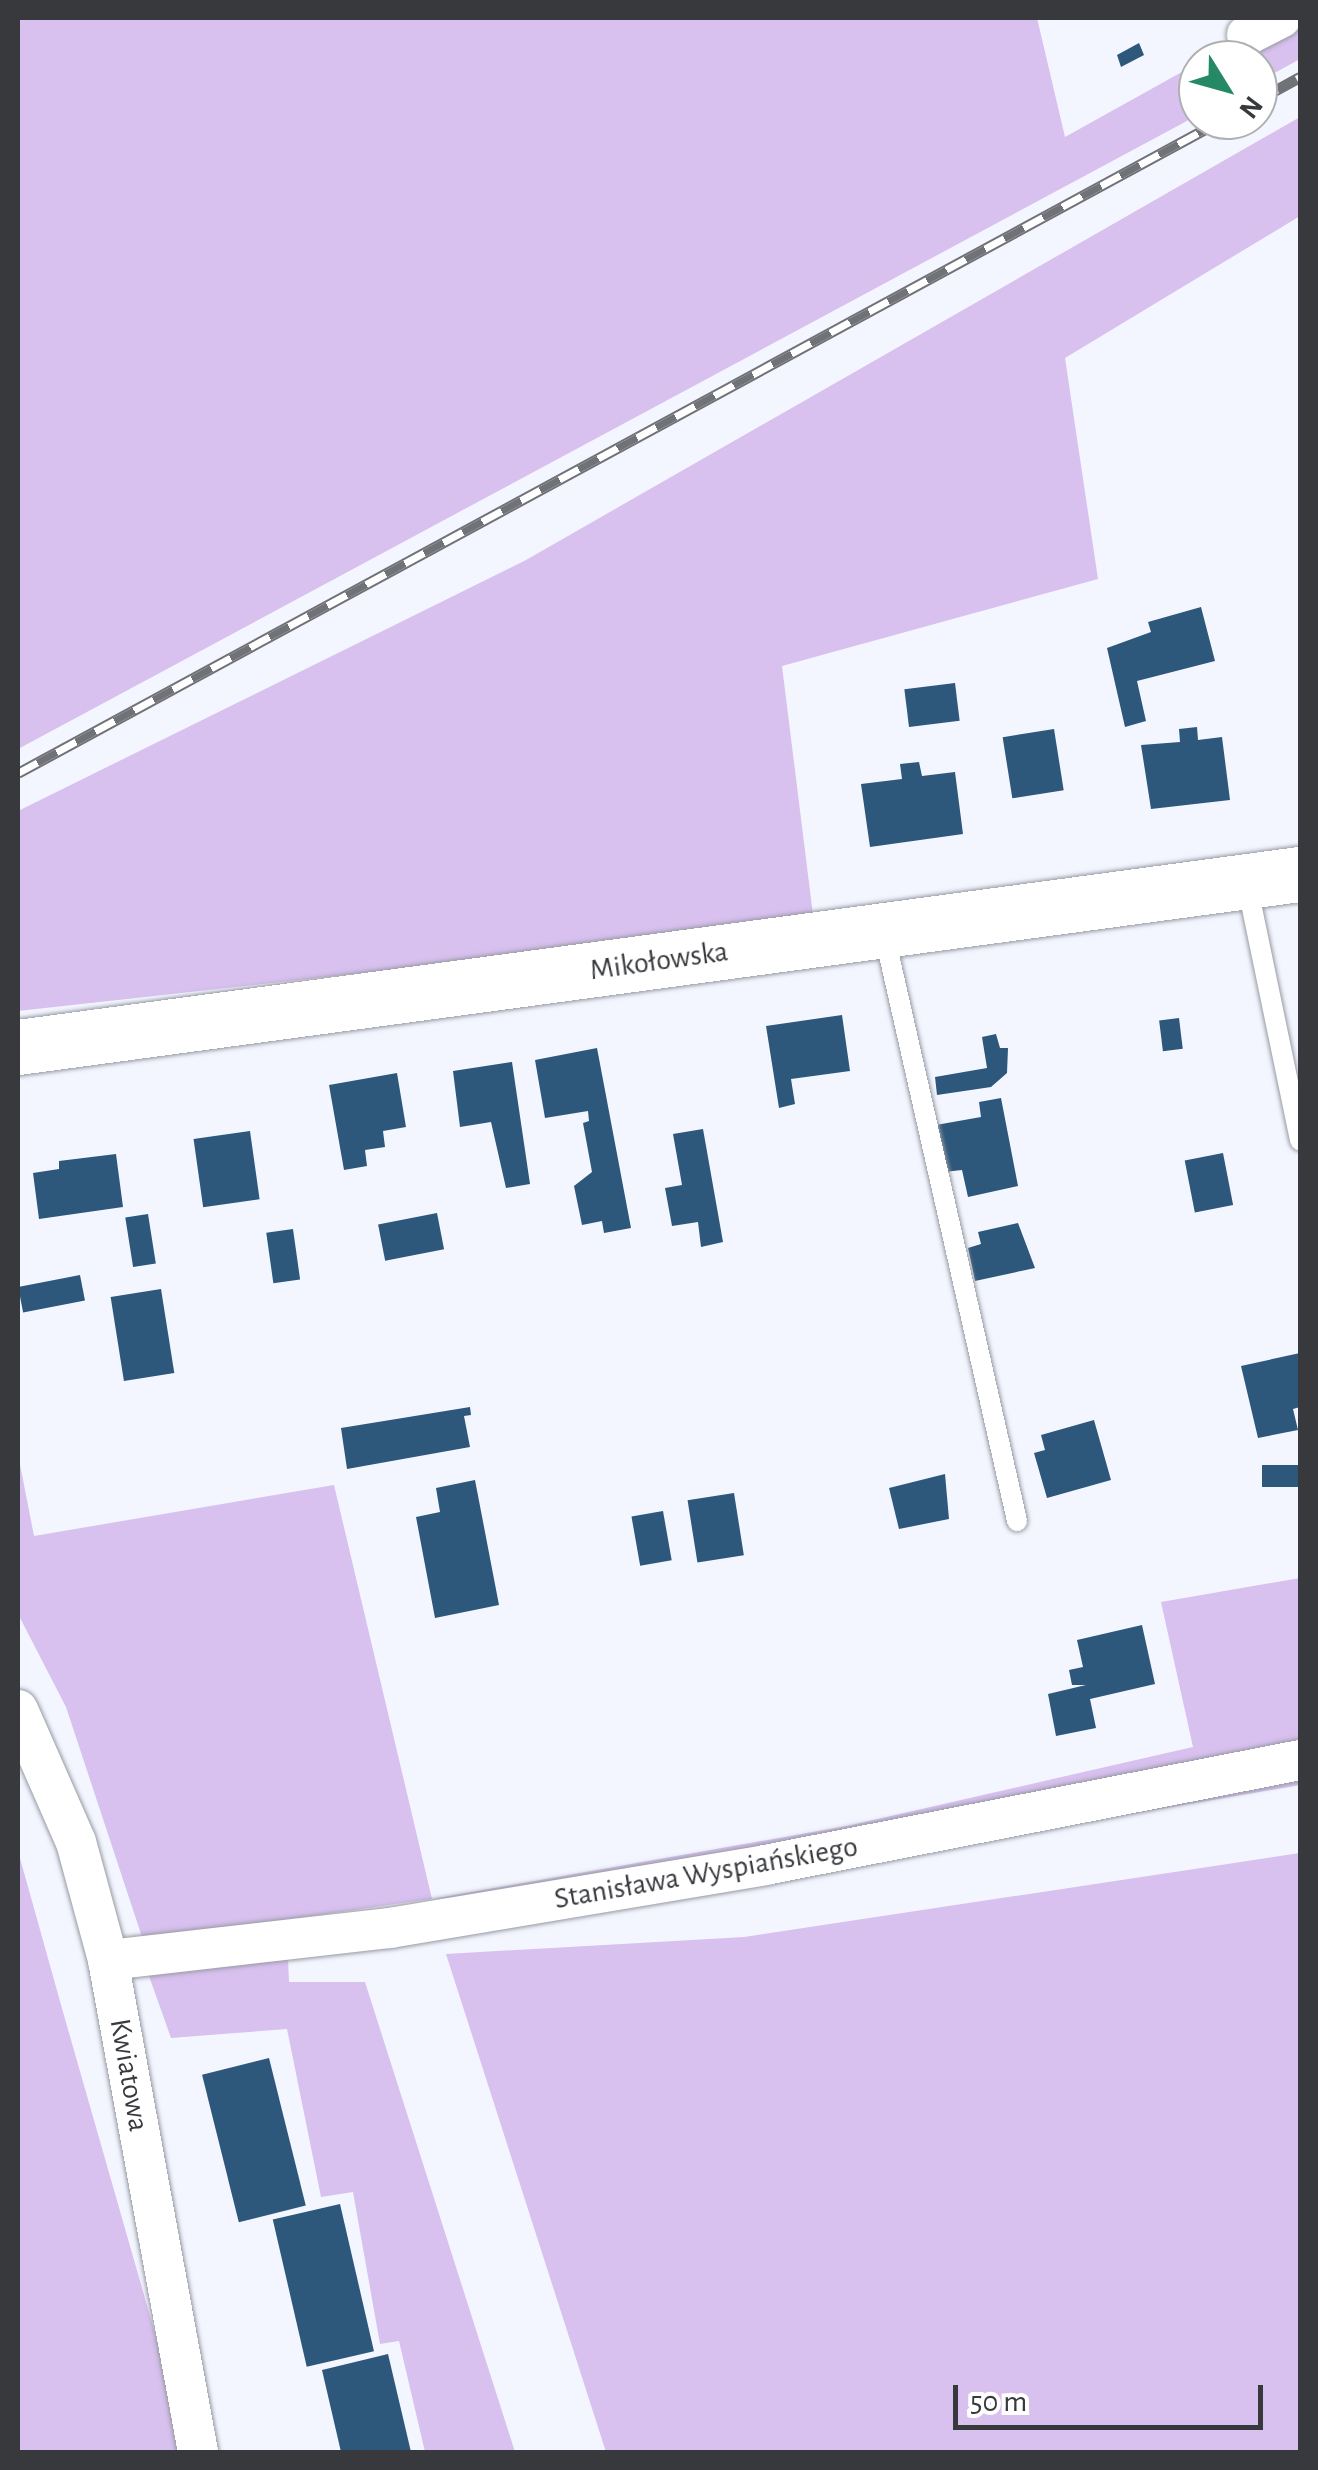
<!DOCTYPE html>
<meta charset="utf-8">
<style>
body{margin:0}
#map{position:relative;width:1318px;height:2470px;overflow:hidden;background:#f3f6ff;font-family:"Alegreya Sans",sans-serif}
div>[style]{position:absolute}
.green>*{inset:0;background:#d8c0ef}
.building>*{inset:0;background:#2d577b;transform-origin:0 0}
.roads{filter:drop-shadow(0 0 2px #969aa3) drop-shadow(0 0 2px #969aa3)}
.service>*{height:20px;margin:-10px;padding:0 10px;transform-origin:10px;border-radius:10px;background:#fff}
.minor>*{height:40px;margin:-20px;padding:0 20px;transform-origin:20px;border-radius:20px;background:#fff}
.secondary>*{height:55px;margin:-27.5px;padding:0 27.5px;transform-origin:27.5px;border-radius:27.5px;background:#fff}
.rail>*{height:11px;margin-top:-5.5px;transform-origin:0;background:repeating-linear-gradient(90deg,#fff 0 22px,#707277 0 44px);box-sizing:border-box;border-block:2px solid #707277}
span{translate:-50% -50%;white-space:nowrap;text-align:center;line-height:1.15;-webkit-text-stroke:10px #fff;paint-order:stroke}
.street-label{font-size:30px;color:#37393d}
.frame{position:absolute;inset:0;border:20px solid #37393d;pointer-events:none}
.north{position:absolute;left:1178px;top:40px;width:100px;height:100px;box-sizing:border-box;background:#fff;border:2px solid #afb0b1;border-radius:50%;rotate:127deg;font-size:28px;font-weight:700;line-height:40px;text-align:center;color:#37393d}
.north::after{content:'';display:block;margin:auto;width:35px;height:45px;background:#248964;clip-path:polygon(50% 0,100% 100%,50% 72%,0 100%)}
.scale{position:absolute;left:953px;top:2385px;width:310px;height:45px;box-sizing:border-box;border:5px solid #37393d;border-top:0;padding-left:12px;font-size:30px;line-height:35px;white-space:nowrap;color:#37393d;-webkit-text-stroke:8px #fff;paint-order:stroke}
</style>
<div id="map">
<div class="green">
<div style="clip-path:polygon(18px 18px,1037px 18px,1065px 137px,1198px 63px,1198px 115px,18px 749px)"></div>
<div style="clip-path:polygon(1300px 29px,1300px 59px,1258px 82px,1258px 60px,1203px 60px,1247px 35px,1254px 54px)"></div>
<div style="clip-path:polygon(1300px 117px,1300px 216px,1065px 358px,1098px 579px,782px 666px,814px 923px,18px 1011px,18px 811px,526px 560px)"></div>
<div style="clip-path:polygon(18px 1454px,34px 1536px,334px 1485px,432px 1899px,847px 1826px,1193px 1747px,1161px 1602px,1300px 1578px,1300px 1785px,736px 1882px,431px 1899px,143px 1940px,66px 1707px,18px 1614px)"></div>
<div style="clip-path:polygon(18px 1851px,63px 2012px,189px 2452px,18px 2452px)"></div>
<div style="clip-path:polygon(1300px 1853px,1300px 2452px,606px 2452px,446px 1954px,744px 1937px)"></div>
<div style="clip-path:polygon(288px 1959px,289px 1982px,365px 1982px,515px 2452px,425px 2452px,399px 2341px,380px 2344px,353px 2192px,321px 2197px,287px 2029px,171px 2038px,149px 1976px)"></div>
</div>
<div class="building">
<div style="clip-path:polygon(1139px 43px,1144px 55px,1121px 67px,1117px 55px)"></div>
<div style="clip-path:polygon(1201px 607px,1215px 661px,1137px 681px,1146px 721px,1125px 727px,1107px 648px,1151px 632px,1148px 622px)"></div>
<div style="left:955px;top:683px;width:38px;height:51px;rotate:83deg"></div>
<div style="clip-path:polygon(1197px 727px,1198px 740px,1222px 737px,1230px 800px,1151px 809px,1141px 745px,1180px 742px,1179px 729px)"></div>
<div style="left:1054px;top:729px;width:62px;height:52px;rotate:81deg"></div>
<div style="clip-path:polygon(919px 762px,922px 776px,955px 772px,963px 834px,870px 847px,861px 784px,902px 779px,900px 764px)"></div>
<div style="clip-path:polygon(842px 1015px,850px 1071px,791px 1079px,795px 1104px,779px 1108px,766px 1026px)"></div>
<div style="left:1179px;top:1018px;width:31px;height:20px;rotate:83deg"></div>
<div style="clip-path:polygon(996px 1034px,1000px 1048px,1008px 1048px,1007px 1073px,991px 1087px,937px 1095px,935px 1077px,987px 1068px,982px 1037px)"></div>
<div style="clip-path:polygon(597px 1048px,631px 1228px,604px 1233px,602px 1221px,582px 1225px,574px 1186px,592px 1172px,583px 1123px,589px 1121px,588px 1111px,545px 1118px,535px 1060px)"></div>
<div style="clip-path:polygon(512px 1062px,530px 1184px,506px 1188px,491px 1122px,460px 1127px,453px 1071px)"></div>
<div style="clip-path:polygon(397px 1073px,406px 1127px,383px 1131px,385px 1147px,365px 1150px,367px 1166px,344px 1170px,329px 1085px)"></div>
<div style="clip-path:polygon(1001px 1098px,1018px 1186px,968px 1197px,962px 1170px,944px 1172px,936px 1125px,981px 1117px,979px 1102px)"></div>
<div style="clip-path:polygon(703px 1129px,723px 1242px,701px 1247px,698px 1222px,672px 1226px,665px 1188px,682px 1185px,673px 1134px)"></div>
<div style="left:250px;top:1131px;width:69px;height:57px;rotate:82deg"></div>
<div style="left:1223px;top:1153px;width:53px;height:39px;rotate:79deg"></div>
<div style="clip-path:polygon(116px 1154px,123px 1207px,39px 1219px,33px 1173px,59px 1169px,59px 1161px)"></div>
<div style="left:437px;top:1213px;width:37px;height:60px;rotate:79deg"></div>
<div style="left:148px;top:1214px;width:50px;height:23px;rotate:81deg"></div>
<div style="clip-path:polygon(1018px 1223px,1035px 1268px,975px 1281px,968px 1248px,981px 1244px,978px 1232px)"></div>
<div style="left:293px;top:1229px;width:51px;height:27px;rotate:82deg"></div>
<div style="left:80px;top:1275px;width:26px;height:63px;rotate:79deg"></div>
<div style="left:161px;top:1289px;width:85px;height:51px;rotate:81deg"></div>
<div style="clip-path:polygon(1300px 1353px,1300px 1407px,1293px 1409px,1298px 1430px,1258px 1438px,1241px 1366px)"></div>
<div style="clip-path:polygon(470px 1407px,471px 1415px,464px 1416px,470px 1447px,347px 1469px,341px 1428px)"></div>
<div style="clip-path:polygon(1094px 1420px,1111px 1480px,1047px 1498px,1034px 1453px,1045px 1450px,1041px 1435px)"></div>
<div style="left:1300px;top:1465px;width:22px;height:38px;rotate:90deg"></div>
<div style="clip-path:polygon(945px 1474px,949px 1519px,899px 1529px,889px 1488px)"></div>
<div style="clip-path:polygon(475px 1480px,499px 1605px,435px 1618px,416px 1517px,440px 1512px,436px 1488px)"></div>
<div style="left:734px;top:1493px;width:63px;height:47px;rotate:81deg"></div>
<div style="left:663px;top:1511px;width:50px;height:32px;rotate:80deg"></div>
<div style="clip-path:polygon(1142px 1625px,1155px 1684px,1090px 1699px,1096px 1728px,1056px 1736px,1048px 1694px,1086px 1685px,1072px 1685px,1069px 1670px,1083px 1667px,1077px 1640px)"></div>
<div style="left:269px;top:2058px;width:152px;height:69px;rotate:76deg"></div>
<div style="left:340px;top:2204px;width:151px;height:69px;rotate:77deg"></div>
<div style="clip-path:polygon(388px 2354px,411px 2452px,341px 2452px,322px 2370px)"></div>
</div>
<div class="roads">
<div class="service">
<div style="left:1247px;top:884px;width:262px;rotate:78.3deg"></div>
<div style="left:884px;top:933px;width:603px;rotate:77.25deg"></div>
</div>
<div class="minor">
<div style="left:1247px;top:35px;width:38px;rotate:-27deg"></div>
<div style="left:18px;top:1710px;width:144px;rotate:66.3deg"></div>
<div style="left:76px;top:1842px;width:122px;rotate:74.8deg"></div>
<div style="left:108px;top:1960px;width:500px;rotate:79.63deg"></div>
<div style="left:108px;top:1960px;width:284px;rotate:-6.5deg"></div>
<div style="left:390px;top:1928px;width:380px;rotate:-9.5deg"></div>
<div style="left:765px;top:1865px;width:545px;rotate:-11.1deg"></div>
</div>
<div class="secondary">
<div style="left:18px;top:1047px;width:1294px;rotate:-7.69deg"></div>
</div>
</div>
<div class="rail">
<div style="left:1258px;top:100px;width:48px;rotate:-28.7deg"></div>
<div style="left:18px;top:773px;width:1370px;rotate:-28.47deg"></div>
</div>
<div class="street-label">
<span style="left:659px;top:961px;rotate:-8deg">Mikołowska</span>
<span style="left:706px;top:1873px;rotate:-10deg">Stanisława Wyspiańskiego</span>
<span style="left:129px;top:2075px;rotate:80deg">Kwiatowa</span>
</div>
<div class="frame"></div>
<div class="north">N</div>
<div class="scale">50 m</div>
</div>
